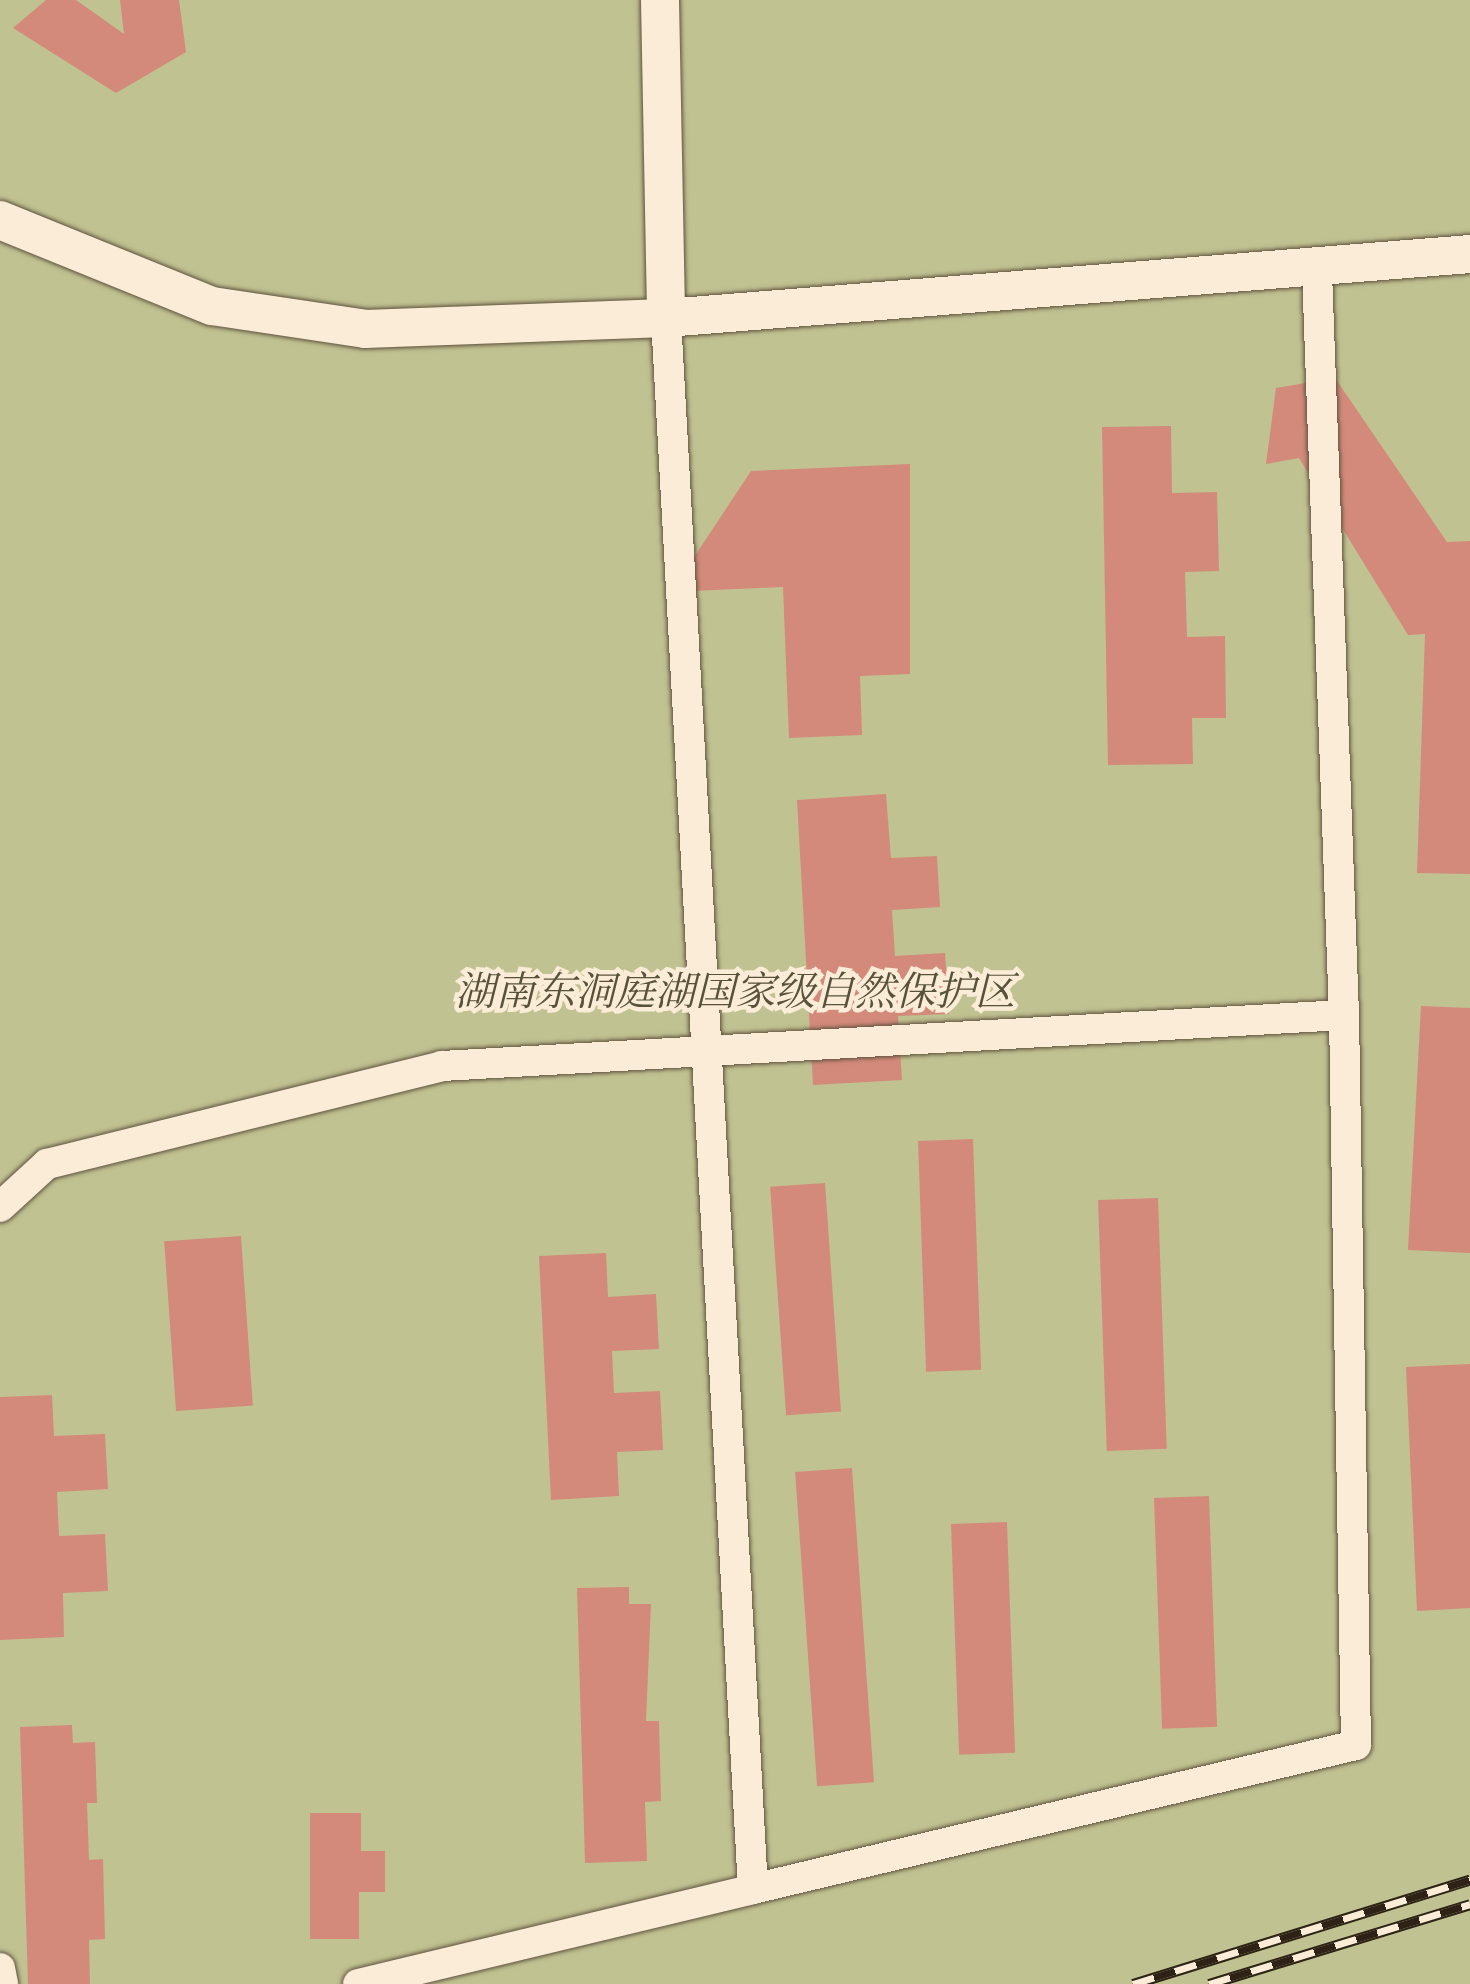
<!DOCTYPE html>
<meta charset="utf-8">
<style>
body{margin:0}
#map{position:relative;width:1470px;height:1984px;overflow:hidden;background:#f8e2c2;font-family:Alegreya,"Noto Serif SC",serif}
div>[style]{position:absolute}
.green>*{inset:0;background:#c0c291;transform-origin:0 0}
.building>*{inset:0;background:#d38a7a;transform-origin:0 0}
.roads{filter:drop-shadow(0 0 2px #605240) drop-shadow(0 0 2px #605240)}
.minor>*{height:30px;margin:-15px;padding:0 15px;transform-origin:15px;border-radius:15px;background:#faecd7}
.tertiary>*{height:38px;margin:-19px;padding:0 19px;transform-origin:19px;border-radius:19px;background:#faecd7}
.rail>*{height:11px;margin-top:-5.5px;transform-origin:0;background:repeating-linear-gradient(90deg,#faecd7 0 22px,#2d2215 0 44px);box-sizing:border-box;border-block:2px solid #2d2215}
span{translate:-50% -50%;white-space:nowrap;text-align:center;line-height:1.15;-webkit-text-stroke:9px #faecd7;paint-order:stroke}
.park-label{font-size:40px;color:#59523a;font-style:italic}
</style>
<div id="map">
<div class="green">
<div style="left:0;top:0;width:1470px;height:1984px"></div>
</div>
<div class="building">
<div style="clip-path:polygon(46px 0,76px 0,124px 34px,120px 0,179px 0,186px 52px,116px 93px,13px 28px)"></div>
<div style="clip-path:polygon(1335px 378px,1447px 542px,1470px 541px,1470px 874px,1417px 873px,1425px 634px,1408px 635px,1299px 458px,1266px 464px,1276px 388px)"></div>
<div style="clip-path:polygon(1171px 426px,1172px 493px,1217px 492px,1219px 571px,1185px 572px,1187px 637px,1225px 636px,1226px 718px,1192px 718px,1193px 764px,1108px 765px,1102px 427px)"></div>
<div style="clip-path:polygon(910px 464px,910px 674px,860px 676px,862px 735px,789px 738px,783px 587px,671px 592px,751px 471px)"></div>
<div style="clip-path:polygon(886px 794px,891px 858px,937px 856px,940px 907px,892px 910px,895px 956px,945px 953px,949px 1014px,898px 1016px,902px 1080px,813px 1085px,797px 800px)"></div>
<div style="clip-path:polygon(1421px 1006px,1470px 1008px,1470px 1253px,1408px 1250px)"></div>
<div style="left:973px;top:1139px;width:231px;height:55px;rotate:88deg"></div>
<div style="left:825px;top:1183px;width:229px;height:55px;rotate:86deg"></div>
<div style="left:1158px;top:1198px;width:251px;height:60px;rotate:88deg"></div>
<div style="left:241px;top:1236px;width:170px;height:77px;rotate:86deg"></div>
<div style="clip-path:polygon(606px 1253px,608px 1297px,656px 1294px,659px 1349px,612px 1351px,614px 1393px,660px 1391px,663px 1450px,617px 1452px,619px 1496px,551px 1500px,539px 1256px)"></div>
<div style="clip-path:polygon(1470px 1364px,1470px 1608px,1417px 1611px,1406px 1367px)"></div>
<div style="clip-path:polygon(52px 1395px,54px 1436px,105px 1434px,108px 1489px,57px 1492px,59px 1536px,105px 1534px,108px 1591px,63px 1593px,64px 1637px,0 1640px,0 1397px)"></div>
<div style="left:852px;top:1468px;width:315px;height:57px;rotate:86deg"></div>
<div style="left:1209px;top:1496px;width:231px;height:55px;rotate:88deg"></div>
<div style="left:1007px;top:1522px;width:231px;height:56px;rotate:88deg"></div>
<div style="clip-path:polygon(629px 1587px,629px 1604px,651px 1604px,646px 1721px,659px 1721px,661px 1801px,645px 1802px,647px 1861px,585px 1863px,577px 1588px)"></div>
<div style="clip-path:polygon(72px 1725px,73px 1743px,95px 1742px,97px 1803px,87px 1803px,89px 1860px,103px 1859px,105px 1939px,89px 1940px,90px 1984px,28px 1984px,20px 1727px)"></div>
<div style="clip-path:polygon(310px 1813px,361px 1813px,361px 1851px,385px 1851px,385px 1892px,359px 1892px,359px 1939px,310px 1939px)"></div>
</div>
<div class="roads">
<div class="minor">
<div style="left:666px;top:318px;width:1573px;rotate:86.83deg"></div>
<div style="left:753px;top:1889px;width:620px;rotate:-13.43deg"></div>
<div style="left:1356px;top:1745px;width:730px;rotate:-90.94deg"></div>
<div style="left:1344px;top:1015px;width:745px;rotate:-92.08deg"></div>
<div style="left:0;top:1207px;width:64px;rotate:-42.5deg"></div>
<div style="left:47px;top:1164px;width:407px;rotate:-13.9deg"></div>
<div style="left:442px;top:1066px;width:903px;rotate:-3.24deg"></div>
<div style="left:0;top:1968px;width:16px;rotate:79deg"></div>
<div style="left:358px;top:1984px;width:406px;rotate:-13.5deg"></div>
</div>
<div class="tertiary">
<div style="left:660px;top:0;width:318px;rotate:88.9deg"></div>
<div style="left:0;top:220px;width:229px;rotate:22.1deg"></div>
<div style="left:212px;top:306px;width:155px;rotate:8.5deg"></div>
<div style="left:365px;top:329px;width:301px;rotate:-2.1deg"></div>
<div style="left:666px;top:318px;width:807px;rotate:-4.55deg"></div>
</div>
</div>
<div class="rail">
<div style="left:1133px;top:1984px;width:353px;rotate:-17.2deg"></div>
<div style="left:1209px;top:1984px;width:273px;rotate:-17deg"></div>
</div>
<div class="park-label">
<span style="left:735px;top:992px">湖南东洞庭湖国家级自然保护区</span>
</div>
</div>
